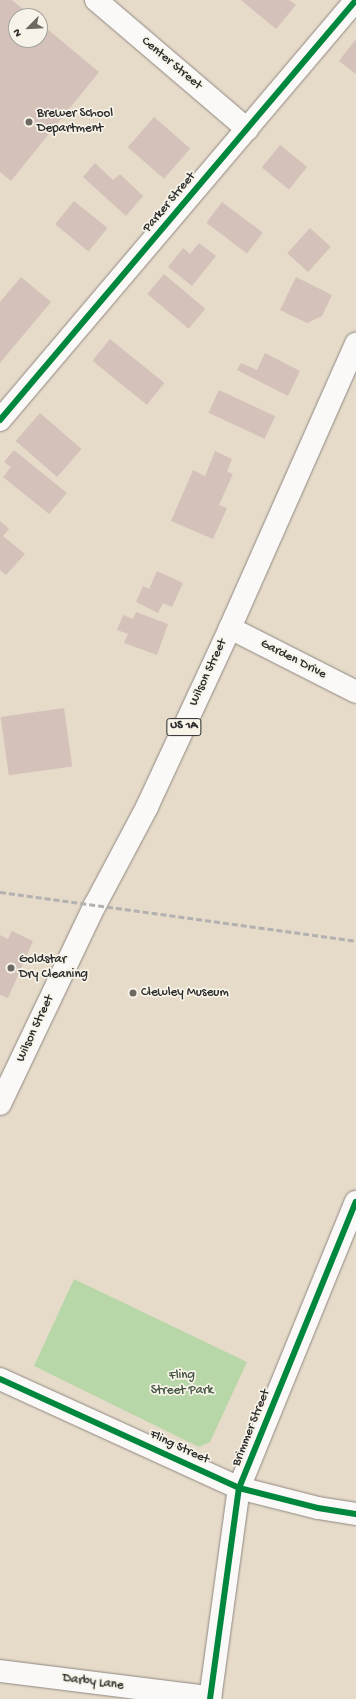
<!DOCTYPE html>
<style>
body{margin:0}
#map{position:relative;width:356px;height:1699px;overflow:hidden;background:#e6dac9;font-family:"Gochi Hand",sans-serif}
div>[style]{position:absolute}
.green>*{inset:0;background:#b8d7a8}
.building>*{inset:0;background:#d4c2ba;transform-origin:0 0}
.roads{filter:drop-shadow(0 0 1px #8e8880) drop-shadow(0 0 1px #8e8880)}
.street>*{height:22px;margin:-11px;padding:0 11px;transform-origin:11px;border-radius:11px;background:#fbf9f7}
.primary>*{height:22px;margin:-11px;padding:0 11px;transform-origin:11px;border-radius:11px;background:#fbf9f7}
.rail>*{height:3px;margin-top:-1.5px;transform-origin:0;background:repeating-linear-gradient(90deg,#b3b1af 0 6px,transparent 0 9px)}
.cycleway>*{height:6px;margin:-3px;padding:0 3px;transform-origin:3px;border-radius:3px;background:#00873e}
.dots>*{width:11px;height:11px;translate:-50% -50%;box-sizing:border-box;border:2px solid #f7f3e8;border-radius:50%}
span{translate:-50% -50%;white-space:nowrap;text-align:center;line-height:1.15;-webkit-text-stroke:3.5px #f7f3e8;paint-order:stroke}
.shield-label span{padding:1px 3px;background:#f7f3e8;border:1px solid;border-radius:3px;-webkit-text-stroke-width:0}
.shield-label{font-size:12px;color:#2b2b2b;font-weight:700}
.street-label{font-size:13px;color:#2b2b2b}
.poi-label{font-size:13px;color:#2b2b2b}
.left{translate:0 -50%;text-align:left}
.park-label{font-size:13px;color:#455644}
.north{position:absolute;left:8px;top:8px;width:40px;height:40px;box-sizing:border-box;background:#f7f3e8;border:1px solid #a5a39c;border-radius:50%;rotate:246deg;font-size:11px;font-weight:700;line-height:16px;text-align:center;color:#2b2b2b}
.north::after{content:'';display:block;margin:auto;width:14px;height:18px;background:#6c6862;clip-path:polygon(50% 0,100% 100%,50% 72%,0 100%)}
</style>
<div id="map">
<div class="green">
<div style="clip-path:polygon(74px 1279px,247px 1362px,210px 1442px,199px 1447px,34px 1366px)"></div>
</div>
<div class="building">
<div style="clip-path:polygon(0 0,12px 0,31px 16px,16px 16px,16px 40px,40px 40px,40px 23px,99px 72px,11px 181px,0 172px)"></div>
<div style="clip-path:polygon(241px 0,289px 0,296px 5px,276px 29px)"></div>
<div style="clip-path:polygon(355px 40px,356px 41px,356px 74px,339px 61px)"></div>
<div style="left:154px;top:117px;width:48px;height:40px;rotate:41deg"></div>
<div style="left:280px;top:145px;width:35px;height:29px;rotate:39deg"></div>
<div style="clip-path:polygon(95px 163px,113px 180px,120px 174px,143px 196px,126px 216px,83px 177px)"></div>
<div style="left:74px;top:201px;width:43px;height:30px;rotate:39deg"></div>
<div style="left:222px;top:202px;width:51px;height:26px;rotate:37deg"></div>
<div style="left:310px;top:228px;width:28px;height:34px;rotate:42deg"></div>
<div style="clip-path:polygon(199px 243px,216px 256px,192px 286px,168px 267px,183px 248px,190px 254px)"></div>
<div style="left:164px;top:274px;width:54px;height:26px;rotate:40deg"></div>
<div style="clip-path:polygon(21px 277px,51px 302px,0 363px,0 302px)"></div>
<div style="clip-path:polygon(296px 277px,332px 295px,322px 316px,307px 323px,280px 310px)"></div>
<div style="left:110px;top:339px;width:70px;height:28px;rotate:39deg"></div>
<div style="clip-path:polygon(265px 353px,300px 371px,288px 396px,237px 370px,241px 363px,257px 370px)"></div>
<div style="left:219px;top:390px;width:62px;height:25px;rotate:25deg"></div>
<div style="left:40px;top:413px;width:55px;height:37px;rotate:41deg"></div>
<div style="clip-path:polygon(14px 450px,67px 493px,49px 514px,3px 477px,11px 467px,4px 462px)"></div>
<div style="clip-path:polygon(215px 451px,232px 459px,227px 471px,233px 474px,219px 505px,227px 508px,213px 539px,171px 521px,193px 470px,205px 476px)"></div>
<div style="clip-path:polygon(0 521px,9px 529px,3px 536px,25px 554px,6px 575px,0 570px)"></div>
<div style="clip-path:polygon(157px 571px,183px 583px,172px 607px,163px 603px,158px 613px,136px 602px,143px 586px,149px 589px)"></div>
<div style="clip-path:polygon(136px 612px,168px 624px,157px 655px,124px 643px,128px 634px,117px 630px,123px 615px,133px 619px)"></div>
<div style="left:64px;top:708px;width:59px;height:64px;rotate:82deg"></div>
<div style="clip-path:polygon(12px 931px,33px 941px,8px 998px,0 995px,0 935px,8px 939px)"></div>
</div>
<div class="roads">
<div class="street">
<div style="left:96px;top:0;width:199px;rotate:40.5deg"></div>
<div style="left:0;top:420px;width:551px;rotate:-49.71deg"></div>
<div style="left:230px;top:628px;width:141px;rotate:26.9deg"></div>
<div style="left:0;top:1379px;width:263px;rotate:24.5deg"></div>
<div style="left:239px;top:1488px;width:81px;rotate:14.2deg"></div>
<div style="left:318px;top:1508px;width:38px;rotate:9deg"></div>
<div style="left:0;top:1671px;width:212px;rotate:7.1deg"></div>
<div style="left:210px;top:1699px;width:213px;rotate:-82.2deg"></div>
<div style="left:239px;top:1488px;width:309px;rotate:-67.8deg"></div>
</div>
<div class="primary">
<div style="left:0;top:1104px;width:221px;rotate:-64.5deg"></div>
<div style="left:95px;top:905px;width:111px;rotate:-62deg"></div>
<div style="left:147px;top:807px;width:197px;rotate:-65.1deg"></div>
<div style="left:230px;top:628px;width:311px;rotate:-66.1deg"></div>
</div>
</div>
<div class="rail">
<div style="left:0;top:892px;width:359px;rotate:7.8deg"></div>
</div>
<div class="cycleway">
<div style="left:0;top:420px;width:551px;rotate:-49.71deg"></div>
<div style="left:0;top:1379px;width:263px;rotate:24.5deg"></div>
<div style="left:239px;top:1488px;width:81px;rotate:14.2deg"></div>
<div style="left:318px;top:1508px;width:38px;rotate:9deg"></div>
<div style="left:210px;top:1699px;width:213px;rotate:-82.2deg"></div>
<div style="left:239px;top:1488px;width:309px;rotate:-67.8deg"></div>
</div>
<div class="dots">
<div style="left:29px;top:122px;background:#6c6862"></div>
<div style="left:11px;top:968px;background:#6c6862"></div>
<div style="left:133px;top:993px;background:#6c6862"></div>
</div>
<div class="shield-label">
<span style="left:184px;top:727px">US 1A</span>
</div>
<div class="street-label">
<span style="left:171px;top:64px;rotate:40deg">Center Street</span>
<span style="left:170px;top:203px;rotate:-50deg">Parker Street</span>
<span style="left:293px;top:660px;rotate:27deg">Garden Drive</span>
<span style="left:209px;top:673px;rotate:-65deg">Wilson Street</span>
<span style="left:36px;top:1029px;rotate:-65deg">Wilson Street</span>
<span style="left:252px;top:1428px;rotate:-68deg">Brimmer Street</span>
<span style="left:179px;top:1448px;rotate:25deg">Fling Street</span>
<span style="left:93px;top:1683px;rotate:7deg">Darby Lane</span>
</div>
<div class="poi-label">
<span class="left" style="left:37px;top:122px">Brewer School<br>Department</span>
<span class="left" style="left:19px;top:968px">Goldstar<br>Dry Cleaning</span>
<span class="left" style="left:141px;top:993px">Clewley Museum</span>
</div>
<div class="park-label">
<span style="left:182px;top:1384px">Fling<br>Street Park</span>
</div>
<div class="north">N</div>
</div>
